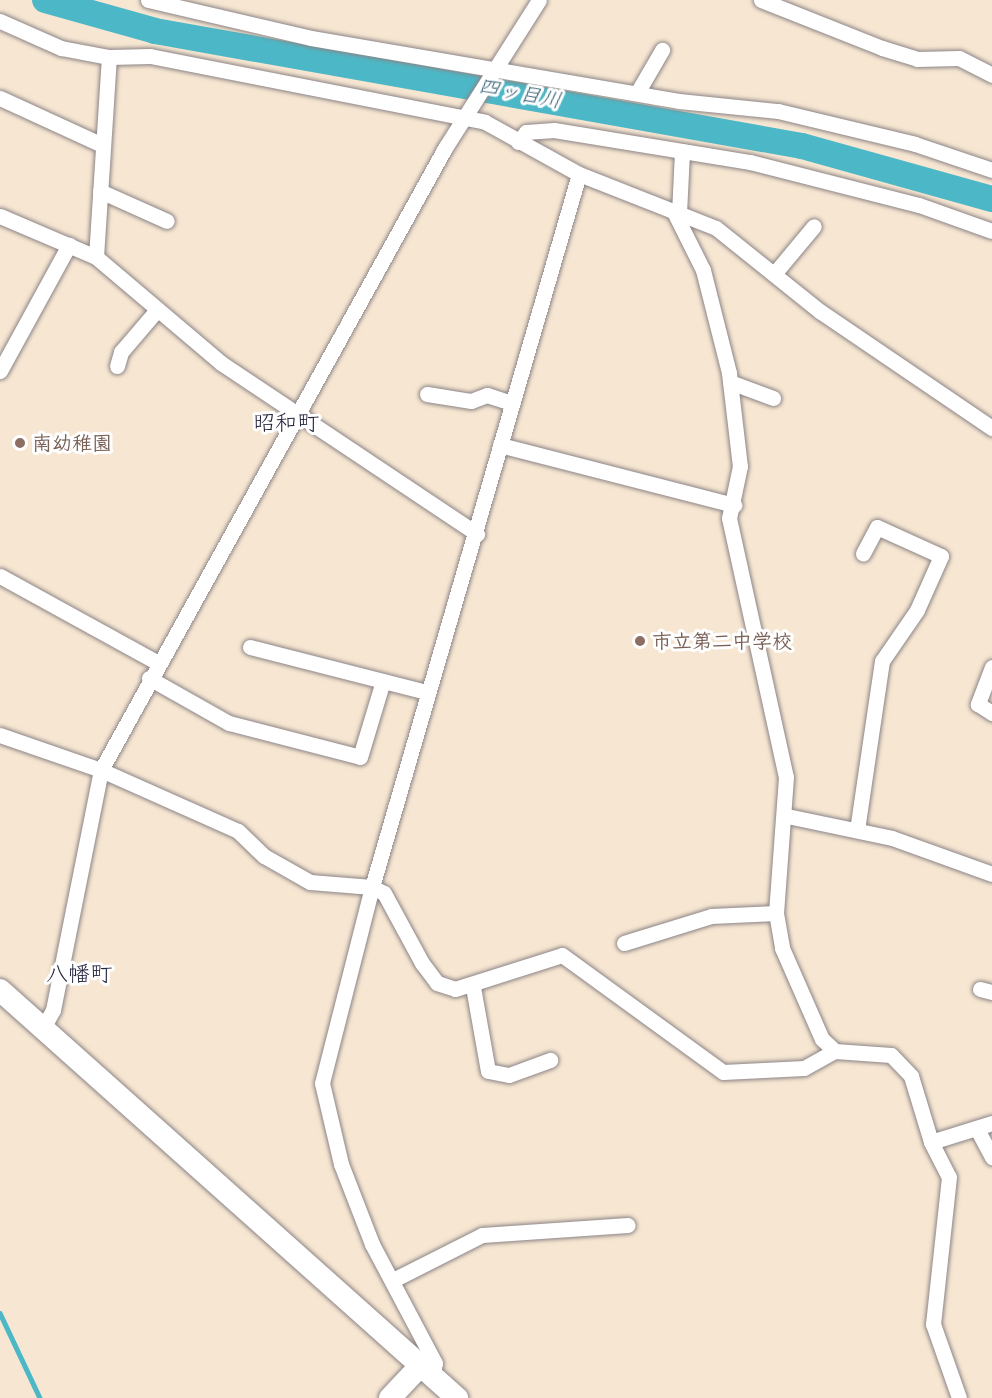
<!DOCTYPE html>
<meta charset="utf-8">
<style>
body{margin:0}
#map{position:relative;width:992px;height:1398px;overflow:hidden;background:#f7e7d2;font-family:Sriracha,"Klee One",sans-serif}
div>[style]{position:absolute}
.stream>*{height:4.5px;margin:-2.25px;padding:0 2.25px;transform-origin:2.25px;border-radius:2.25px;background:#4cb8c7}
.river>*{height:26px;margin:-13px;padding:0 13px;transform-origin:13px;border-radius:13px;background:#4cb8c7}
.roads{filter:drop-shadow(0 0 2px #8c8486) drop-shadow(0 0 2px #8c8486)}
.street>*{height:15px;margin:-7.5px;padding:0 7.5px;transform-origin:7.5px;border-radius:7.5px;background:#fff}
.secondary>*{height:22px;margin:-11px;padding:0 11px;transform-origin:11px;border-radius:11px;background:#fff}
.dots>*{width:16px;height:16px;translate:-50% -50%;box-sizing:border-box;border:3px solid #fff;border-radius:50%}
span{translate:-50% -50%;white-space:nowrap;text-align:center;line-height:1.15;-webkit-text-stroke:6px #fff;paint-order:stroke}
.education-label{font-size:20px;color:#785e54;font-weight:700}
.left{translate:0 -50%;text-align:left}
.water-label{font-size:21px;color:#335e73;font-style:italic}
.quarter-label{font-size:22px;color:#22223b}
</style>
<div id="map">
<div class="stream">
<div style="left:0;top:1313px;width:94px;rotate:64.8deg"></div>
</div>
<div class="river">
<div style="left:45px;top:0;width:114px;rotate:15.7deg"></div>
<div style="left:155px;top:31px;width:657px;rotate:10.08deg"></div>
<div style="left:802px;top:146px;width:197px;rotate:15.6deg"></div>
</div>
<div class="roads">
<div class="street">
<div style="left:148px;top:0;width:167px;rotate:13.1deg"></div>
<div style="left:311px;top:38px;width:373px;rotate:9.7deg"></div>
<div style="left:679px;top:101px;width:100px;rotate:5.8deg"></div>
<div style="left:778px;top:111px;width:141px;rotate:13.5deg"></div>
<div style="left:915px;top:144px;width:81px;rotate:18.7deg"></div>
<div style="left:761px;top:0;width:130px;rotate:21.6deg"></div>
<div style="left:882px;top:48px;width:37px;rotate:17deg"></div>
<div style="left:917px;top:59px;width:42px;rotate:-1.4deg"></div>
<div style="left:959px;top:58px;width:37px;rotate:27deg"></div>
<div style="left:0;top:21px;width:67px;rotate:23.9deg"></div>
<div style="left:61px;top:48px;width:49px;rotate:10.6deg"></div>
<div style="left:109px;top:57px;width:41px;rotate:-1.4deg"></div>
<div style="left:150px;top:56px;width:341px;rotate:11.1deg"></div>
<div style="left:485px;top:122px;width:107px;rotate:29deg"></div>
<div style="left:579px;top:174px;width:147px;rotate:21.5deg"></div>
<div style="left:716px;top:228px;width:134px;rotate:38.7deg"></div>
<div style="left:821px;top:312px;width:207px;rotate:34.2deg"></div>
<div style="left:637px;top:93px;width:50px;rotate:-59.8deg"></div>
<div style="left:0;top:98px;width:112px;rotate:24.7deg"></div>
<div style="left:518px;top:142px;width:13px;rotate:-51deg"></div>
<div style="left:526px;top:132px;width:28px;rotate:-4deg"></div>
<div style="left:554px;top:130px;width:199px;rotate:9.3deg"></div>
<div style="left:750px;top:162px;width:174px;rotate:14.3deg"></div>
<div style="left:919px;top:205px;width:77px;rotate:19.6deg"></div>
<div style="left:100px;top:191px;width:73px;rotate:24.1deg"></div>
<div style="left:674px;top:212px;width:65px;rotate:63.4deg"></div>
<div style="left:703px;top:270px;width:106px;rotate:75.8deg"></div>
<div style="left:729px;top:373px;width:94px;rotate:83.3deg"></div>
<div style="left:740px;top:466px;width:53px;rotate:101.9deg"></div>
<div style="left:729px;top:518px;width:265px;rotate:77.6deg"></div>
<div style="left:786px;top:777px;width:136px;rotate:94.2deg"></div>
<div style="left:776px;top:913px;width:36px;rotate:80deg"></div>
<div style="left:782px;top:948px;width:99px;rotate:66.3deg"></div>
<div style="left:822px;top:1039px;width:18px;rotate:43deg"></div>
<div style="left:679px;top:213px;width:62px;rotate:-87.2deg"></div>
<div style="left:0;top:216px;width:104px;rotate:23.1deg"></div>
<div style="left:96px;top:257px;width:164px;rotate:40.3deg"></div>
<div style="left:221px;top:363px;width:308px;rotate:33.7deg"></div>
<div style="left:96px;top:257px;width:200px;rotate:-86.3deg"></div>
<div style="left:774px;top:274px;width:62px;rotate:-50.2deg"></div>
<div style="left:117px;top:366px;width:15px;rotate:-74deg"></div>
<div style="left:121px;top:352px;width:55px;rotate:-49.4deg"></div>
<div style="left:0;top:371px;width:144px;rotate:-61.3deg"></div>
<div style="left:730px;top:382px;width:46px;rotate:20.4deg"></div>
<div style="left:427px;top:394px;width:45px;rotate:9deg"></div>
<div style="left:471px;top:401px;width:17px;rotate:-21deg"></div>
<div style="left:487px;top:395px;width:26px;rotate:18deg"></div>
<div style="left:500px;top:445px;width:242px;rotate:14.4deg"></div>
<div style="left:0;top:576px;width:180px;rotate:28.8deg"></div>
<div style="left:250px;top:647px;width:183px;rotate:14.3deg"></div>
<div style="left:992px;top:667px;width:40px;rotate:111deg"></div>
<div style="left:978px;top:704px;width:17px;rotate:33deg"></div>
<div style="left:149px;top:678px;width:92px;rotate:29.4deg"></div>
<div style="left:229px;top:723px;width:135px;rotate:14.5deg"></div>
<div style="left:360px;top:757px;width:79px;rotate:-73.2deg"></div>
<div style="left:0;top:735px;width:107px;rotate:19.1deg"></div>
<div style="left:101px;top:770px;width:150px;rotate:24deg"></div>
<div style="left:238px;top:831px;width:36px;rotate:44deg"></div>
<div style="left:264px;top:856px;width:53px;rotate:29.5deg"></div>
<div style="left:310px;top:882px;width:62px;rotate:4.6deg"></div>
<div style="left:372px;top:887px;width:13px;rotate:27deg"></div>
<div style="left:384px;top:893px;width:80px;rotate:61.5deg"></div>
<div style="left:422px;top:963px;width:25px;rotate:53deg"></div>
<div style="left:437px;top:983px;width:19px;rotate:18deg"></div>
<div style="left:455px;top:989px;width:112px;rotate:-17.6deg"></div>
<div style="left:562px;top:955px;width:199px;rotate:36deg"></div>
<div style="left:723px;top:1072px;width:81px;rotate:-2.8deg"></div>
<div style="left:804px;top:1068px;width:35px;rotate:-29deg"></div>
<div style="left:835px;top:1051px;width:56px;rotate:4.1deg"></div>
<div style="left:891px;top:1055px;width:29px;rotate:46deg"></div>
<div style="left:911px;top:1076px;width:69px;rotate:73.1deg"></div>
<div style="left:931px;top:1142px;width:39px;rotate:63deg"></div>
<div style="left:949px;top:1177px;width:148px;rotate:96.2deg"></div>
<div style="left:933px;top:1324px;width:78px;rotate:70.6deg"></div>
<div style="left:787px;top:816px;width:107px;rotate:11.8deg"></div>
<div style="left:892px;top:838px;width:106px;rotate:19.8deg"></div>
<div style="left:857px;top:830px;width:171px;rotate:-81.6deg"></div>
<div style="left:882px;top:661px;width:62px;rotate:-55.5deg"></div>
<div style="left:917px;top:610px;width:59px;rotate:-66deg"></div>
<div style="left:941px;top:556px;width:70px;rotate:-155.6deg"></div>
<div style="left:877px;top:527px;width:30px;rotate:118deg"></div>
<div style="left:624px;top:943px;width:91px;rotate:-17.2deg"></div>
<div style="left:711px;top:916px;width:65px;rotate:-2.6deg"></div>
<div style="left:473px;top:987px;width:85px;rotate:79.9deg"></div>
<div style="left:488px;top:1071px;width:21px;rotate:11deg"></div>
<div style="left:509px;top:1075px;width:44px;rotate:-20.1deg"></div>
<div style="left:980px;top:989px;width:12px;rotate:14deg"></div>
<div style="left:43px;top:1028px;width:21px;rotate:-61deg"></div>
<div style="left:53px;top:1010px;width:245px;rotate:-78.7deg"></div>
<div style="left:101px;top:770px;width:711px;rotate:-61.06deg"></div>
<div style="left:445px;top:148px;width:175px;rotate:-57.6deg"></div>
<div style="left:977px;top:1129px;width:32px;rotate:62deg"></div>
<div style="left:931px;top:1142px;width:64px;rotate:-17.3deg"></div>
<div style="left:393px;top:1280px;width:100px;rotate:-26.8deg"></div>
<div style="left:482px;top:1235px;width:146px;rotate:-3.9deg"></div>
<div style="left:432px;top:1376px;width:13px;rotate:-77deg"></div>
<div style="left:435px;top:1363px;width:135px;rotate:-117.9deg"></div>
<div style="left:372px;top:1244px;width:86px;rotate:-111.2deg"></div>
<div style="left:341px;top:1164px;width:83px;rotate:-103.2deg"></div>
<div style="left:322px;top:1083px;width:202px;rotate:-75.7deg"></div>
<div style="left:372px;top:887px;width:742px;rotate:-73.81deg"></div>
</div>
<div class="secondary">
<div style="left:0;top:990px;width:613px;rotate:41.76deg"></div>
<div style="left:390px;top:1398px;width:44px;rotate:-46.8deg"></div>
</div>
</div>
<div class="dots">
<div style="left:20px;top:443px;background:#8d6e63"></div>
<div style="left:640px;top:641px;background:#8d6e63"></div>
</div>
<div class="education-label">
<span class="left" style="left:32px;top:443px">南幼稚園</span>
<span class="left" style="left:652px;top:641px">市立第二中学校</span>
</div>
<div class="water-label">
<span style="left:520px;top:93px;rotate:11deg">四ッ目川</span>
</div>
<div class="quarter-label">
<span style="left:286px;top:423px">昭和町</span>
<span style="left:79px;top:974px">八幡町</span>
</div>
</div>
